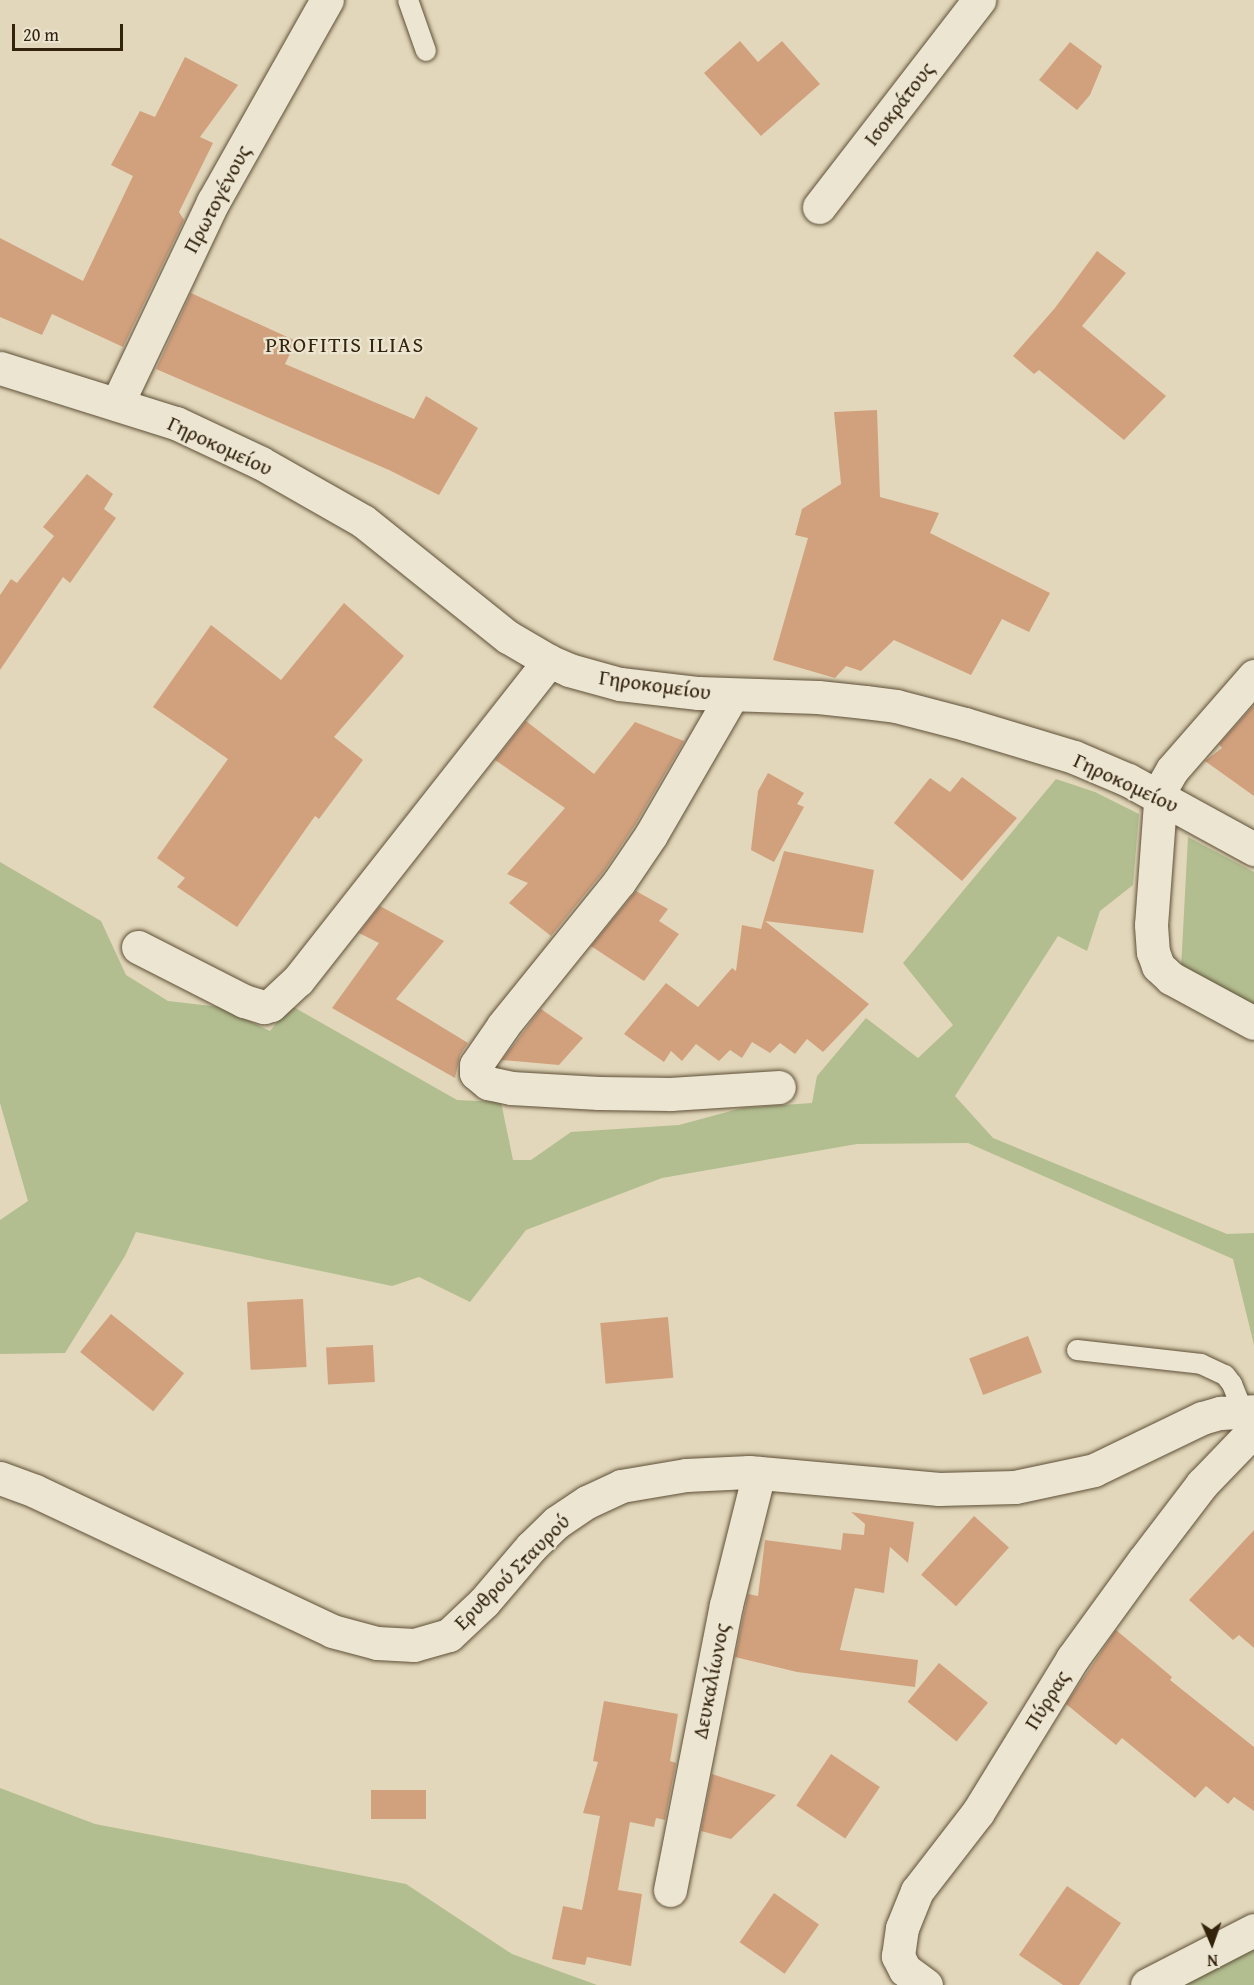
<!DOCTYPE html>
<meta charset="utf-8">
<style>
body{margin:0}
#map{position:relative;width:1254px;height:1985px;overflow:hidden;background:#e2d7ba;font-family:"Gentium Book Plus",serif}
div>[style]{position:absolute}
.green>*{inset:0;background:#b2be90}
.building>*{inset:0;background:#d1a17e;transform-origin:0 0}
.roads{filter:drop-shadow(0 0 2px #5f5038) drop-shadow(0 0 2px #5f5038)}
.service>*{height:20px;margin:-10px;padding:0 10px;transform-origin:10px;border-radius:10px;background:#ece5d2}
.minor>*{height:33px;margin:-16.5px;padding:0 16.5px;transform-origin:16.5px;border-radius:16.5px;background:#ece5d2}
.secondary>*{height:33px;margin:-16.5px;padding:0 16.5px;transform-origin:16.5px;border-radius:16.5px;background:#ece5d2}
span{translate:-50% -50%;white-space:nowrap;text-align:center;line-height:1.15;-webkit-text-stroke:4.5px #ece5d2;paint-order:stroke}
.street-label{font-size:21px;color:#33230c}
.neighbourhood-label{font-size:22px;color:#33230c;letter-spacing:1.5px}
.north{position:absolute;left:1182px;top:1913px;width:60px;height:60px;-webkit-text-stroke:4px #ece5d2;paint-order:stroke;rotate:178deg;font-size:16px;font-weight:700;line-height:24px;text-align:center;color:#33230c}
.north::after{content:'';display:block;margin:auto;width:21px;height:27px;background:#33230c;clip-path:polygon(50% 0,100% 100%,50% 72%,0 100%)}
.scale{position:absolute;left:12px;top:24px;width:111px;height:27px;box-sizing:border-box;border:3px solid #33230c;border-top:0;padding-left:8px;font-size:18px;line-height:21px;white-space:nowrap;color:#33230c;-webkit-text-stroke:4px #ece5d2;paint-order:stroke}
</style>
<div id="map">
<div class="green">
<div style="clip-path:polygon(1056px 779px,1095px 792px,1139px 814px,1133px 885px,1100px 911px,1087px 951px,1058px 936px,955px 1096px,993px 1138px,1227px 1234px,1254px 1233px,1254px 1345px,1233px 1259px,968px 1143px,857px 1144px,662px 1178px,526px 1230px,470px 1302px,419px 1277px,392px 1286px,136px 1232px,125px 1256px,65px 1353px,0 1354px,0 1220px,28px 1201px,0 1103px,0 862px,101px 921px,126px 975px,168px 1001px,220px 1007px,270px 1031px,290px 1005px,457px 1100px,501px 1102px,513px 1160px,531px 1160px,571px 1132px,679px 1125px,742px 1108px,812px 1103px,817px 1076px,866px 1018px,918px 1058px,953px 1025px,903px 963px)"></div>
<div style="clip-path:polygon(1188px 837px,1254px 872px,1254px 1010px,1181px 969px)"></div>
<div style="clip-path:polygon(0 1788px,95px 1824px,406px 1884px,512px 1954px,597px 1985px,0 1985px)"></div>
<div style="clip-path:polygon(1254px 1943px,1254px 1985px,1174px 1985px)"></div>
</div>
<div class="building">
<div style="clip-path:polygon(740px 41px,758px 62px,782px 41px,820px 84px,761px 136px,704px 73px)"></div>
<div style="clip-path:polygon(1070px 42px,1102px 66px,1090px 95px,1077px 110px,1039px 80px)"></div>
<div style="clip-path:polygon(185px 57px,238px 85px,200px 137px,213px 143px,179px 212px,184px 220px,123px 347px,52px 314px,42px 335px,0 317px,0 238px,83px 281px,133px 176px,111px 165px,140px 111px,155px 117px)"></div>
<div style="clip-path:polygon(1097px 251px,1126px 273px,1082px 326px,1166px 396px,1124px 440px,1039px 370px,1034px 374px,1013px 356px,1055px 308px)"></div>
<div style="clip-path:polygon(191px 293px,296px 341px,285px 364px,414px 419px,426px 396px,478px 428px,439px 495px,389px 470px,156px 369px)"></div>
<div style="clip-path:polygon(877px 410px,880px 497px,939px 513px,930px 533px,1050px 593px,1029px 632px,1002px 619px,971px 675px,894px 640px,861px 671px,846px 666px,835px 678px,773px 660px,808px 538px,795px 535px,802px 509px,841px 484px,834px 412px)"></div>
<div style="clip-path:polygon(87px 474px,113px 494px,104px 509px,116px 518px,70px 583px,63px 577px,0 670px,0 595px,11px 579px,17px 583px,54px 536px,43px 527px)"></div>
<div style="clip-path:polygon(344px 603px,404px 656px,334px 737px,363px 760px,319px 819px,315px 816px,237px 927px,177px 887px,185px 878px,157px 858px,228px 759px,153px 707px,211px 625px,281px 680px)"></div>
<div style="clip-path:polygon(1254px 705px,1254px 796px,1205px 761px,1222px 748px,1219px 744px)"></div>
<div style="clip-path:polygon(526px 721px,594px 774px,635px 722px,684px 741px,635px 825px,604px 871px,551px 936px,509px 903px,528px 883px,507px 874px,565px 808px,495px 760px)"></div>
<div style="clip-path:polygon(768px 773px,804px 793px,797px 804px,804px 807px,774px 862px,751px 850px,758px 791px)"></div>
<div style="clip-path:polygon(962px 777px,1017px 818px,962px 881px,894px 823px,930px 778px,950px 792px)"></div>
<div style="clip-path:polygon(784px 851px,874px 870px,863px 933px,765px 921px,869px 1004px,823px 1052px,807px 1039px,795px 1054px,780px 1043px,770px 1053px,752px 1042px,742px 1058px,730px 1050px,719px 1061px,696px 1044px,682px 1061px,671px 1051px,664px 1062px,624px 1034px,666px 983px,698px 1007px,732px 968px,736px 971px,742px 925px,761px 929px)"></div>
<div style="clip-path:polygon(636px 891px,668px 909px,659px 921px,679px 934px,644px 981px,591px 946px)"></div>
<div style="clip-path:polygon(380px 906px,444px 941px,396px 999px,468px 1043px,460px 1055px,455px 1078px,332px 1008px,379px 943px,359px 933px)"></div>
<div style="clip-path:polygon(541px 1009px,583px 1038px,559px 1065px,502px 1060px)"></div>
<div style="left:303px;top:1299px;width:68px;height:56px;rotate:87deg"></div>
<div style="left:111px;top:1314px;width:94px;height:49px;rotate:39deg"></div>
<div style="left:668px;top:1317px;width:61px;height:68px;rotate:85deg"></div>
<div style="left:1028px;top:1336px;width:39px;height:63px;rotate:69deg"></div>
<div style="left:373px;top:1345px;width:37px;height:47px;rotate:87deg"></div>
<div style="clip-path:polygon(851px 1512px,914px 1522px,908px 1563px,890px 1547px,884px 1593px,855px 1588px,840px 1650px,918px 1660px,915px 1687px,797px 1672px,735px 1657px,748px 1594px,758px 1596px,765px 1540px,841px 1550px,843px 1533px,864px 1535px,865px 1524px)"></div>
<div style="left:974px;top:1516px;width:47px;height:79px;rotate:42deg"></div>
<div style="clip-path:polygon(1254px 1530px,1254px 1648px,1239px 1635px,1233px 1640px,1189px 1600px)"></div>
<div style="clip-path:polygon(1116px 1630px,1172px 1677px,1170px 1680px,1254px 1747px,1254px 1811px,1234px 1797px,1228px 1804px,1206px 1786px,1195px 1798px,1122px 1738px,1116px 1745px,1066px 1704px)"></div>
<div style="left:939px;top:1663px;width:63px;height:50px;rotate:39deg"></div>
<div style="clip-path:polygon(604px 1701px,678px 1714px,670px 1761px,676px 1763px,665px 1820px,656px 1818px,654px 1827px,630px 1822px,618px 1890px,642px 1894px,631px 1966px,587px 1957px,585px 1965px,552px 1959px,563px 1906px,582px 1910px,600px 1816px,583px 1813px,598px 1762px,593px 1761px)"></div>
<div style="left:831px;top:1754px;width:59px;height:62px;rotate:34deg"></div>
<div style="clip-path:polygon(712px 1774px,776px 1795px,731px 1839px,701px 1831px)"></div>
<div style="left:426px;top:1790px;width:29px;height:55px;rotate:90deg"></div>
<div style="clip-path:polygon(1067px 1886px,1121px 1923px,1079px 1985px,1063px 1985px,1019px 1955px)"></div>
<div style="left:774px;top:1893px;width:55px;height:60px;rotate:35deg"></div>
</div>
<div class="roads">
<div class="service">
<div style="left:408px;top:0;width:54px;rotate:70.6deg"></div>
<div style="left:1077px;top:1350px;width:125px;rotate:6.4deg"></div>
<div style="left:1201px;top:1364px;width:26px;rotate:25deg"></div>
<div style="left:1225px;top:1375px;width:11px;rotate:52deg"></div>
<div style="left:1232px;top:1384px;width:29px;rotate:68deg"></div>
</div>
<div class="minor">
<div style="left:819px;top:207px;width:262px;rotate:-52.3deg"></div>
<div style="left:117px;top:404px;width:224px;rotate:-64.6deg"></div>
<div style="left:213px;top:202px;width:232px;rotate:-60.6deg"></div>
<div style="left:1254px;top:676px;width:125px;rotate:131.1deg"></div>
<div style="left:1172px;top:770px;width:22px;rotate:120deg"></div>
<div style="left:1161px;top:789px;width:136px;rotate:94.2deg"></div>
<div style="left:1151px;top:925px;width:27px;rotate:86deg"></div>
<div style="left:1153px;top:952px;width:15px;rotate:70deg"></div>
<div style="left:1158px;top:966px;width:18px;rotate:43deg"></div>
<div style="left:1171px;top:978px;width:94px;rotate:28.5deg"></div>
<div style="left:732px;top:695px;width:162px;rotate:120.1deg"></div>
<div style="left:651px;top:835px;width:57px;rotate:124.2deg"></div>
<div style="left:619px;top:882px;width:185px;rotate:128.9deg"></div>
<div style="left:503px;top:1026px;width:47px;rotate:124.7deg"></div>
<div style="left:476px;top:1065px;width:8px;rotate:90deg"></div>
<div style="left:476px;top:1073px;width:16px;rotate:40deg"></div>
<div style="left:488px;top:1083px;width:24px;rotate:12deg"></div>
<div style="left:511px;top:1088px;width:88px;rotate:3.3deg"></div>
<div style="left:599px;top:1093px;width:72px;rotate:0.8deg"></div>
<div style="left:671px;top:1094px;width:108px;rotate:-3.7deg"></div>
<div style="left:138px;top:947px;width:119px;rotate:27deg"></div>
<div style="left:244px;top:1001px;width:21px;rotate:17deg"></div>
<div style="left:264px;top:1007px;width:7px;rotate:-16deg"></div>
<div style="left:271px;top:1005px;width:37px;rotate:-43deg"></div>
<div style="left:298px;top:980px;width:406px;rotate:-51.8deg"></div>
<div style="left:0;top:1478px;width:37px;rotate:20deg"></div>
<div style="left:35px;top:1491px;width:328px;rotate:25.2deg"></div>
<div style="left:332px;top:1631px;width:47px;rotate:14.9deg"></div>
<div style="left:377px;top:1643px;width:37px;rotate:3deg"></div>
<div style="left:414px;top:1645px;width:36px;rotate:-16deg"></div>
<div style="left:449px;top:1635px;width:48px;rotate:-43.3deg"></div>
<div style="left:484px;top:1602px;width:72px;rotate:-49.5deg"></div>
<div style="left:531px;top:1547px;width:36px;rotate:-44deg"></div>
<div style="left:557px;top:1522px;width:36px;rotate:-34deg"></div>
<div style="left:587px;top:1502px;width:38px;rotate:-25deg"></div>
<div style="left:621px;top:1486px;width:66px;rotate:-9.6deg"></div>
<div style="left:686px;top:1475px;width:63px;rotate:-2.7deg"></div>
<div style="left:749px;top:1472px;width:191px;rotate:5.1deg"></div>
<div style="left:939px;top:1489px;width:76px;rotate:-1.5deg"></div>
<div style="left:1015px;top:1487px;width:81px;rotate:-12.1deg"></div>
<div style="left:1094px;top:1470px;width:120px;rotate:-25.7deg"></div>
<div style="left:1202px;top:1418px;width:19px;rotate:-16deg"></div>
<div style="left:1220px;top:1413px;width:34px;rotate:-3deg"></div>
<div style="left:670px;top:1890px;width:290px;rotate:-78.9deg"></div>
<div style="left:726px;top:1605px;width:136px;rotate:-76deg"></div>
<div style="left:926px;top:1985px;width:26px;rotate:-144deg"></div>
<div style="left:905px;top:1970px;width:16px;rotate:-117deg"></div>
<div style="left:898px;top:1956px;width:28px;rotate:-82deg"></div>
<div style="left:902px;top:1928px;width:40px;rotate:-68deg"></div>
<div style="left:917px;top:1891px;width:100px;rotate:-52.3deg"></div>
<div style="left:978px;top:1812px;width:180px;rotate:-58.4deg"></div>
<div style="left:1072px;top:1659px;width:122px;rotate:-54deg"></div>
<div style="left:1144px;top:1560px;width:96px;rotate:-52.7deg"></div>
<div style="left:1202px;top:1484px;width:75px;rotate:-46.1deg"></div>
<div style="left:1147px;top:1985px;width:120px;rotate:-27.2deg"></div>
</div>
<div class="secondary">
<div style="left:0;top:368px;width:184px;rotate:17.4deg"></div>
<div style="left:176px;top:423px;width:94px;rotate:25.2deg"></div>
<div style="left:261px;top:463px;width:117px;rotate:29.6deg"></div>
<div style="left:363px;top:521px;width:186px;rotate:38.7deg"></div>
<div style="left:508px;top:637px;width:48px;rotate:30.3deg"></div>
<div style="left:549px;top:661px;width:22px;rotate:24deg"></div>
<div style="left:569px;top:670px;width:53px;rotate:15.4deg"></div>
<div style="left:620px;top:684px;width:79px;rotate:6.6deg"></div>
<div style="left:698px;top:693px;width:120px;rotate:1.9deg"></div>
<div style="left:818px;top:697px;width:47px;rotate:6.1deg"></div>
<div style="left:865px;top:702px;width:31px;rotate:7deg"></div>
<div style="left:896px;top:706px;width:71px;rotate:14.6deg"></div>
<div style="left:965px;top:724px;width:114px;rotate:16.8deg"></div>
<div style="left:1074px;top:757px;width:59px;rotate:23.1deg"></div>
<div style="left:1128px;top:780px;width:144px;rotate:28.7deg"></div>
</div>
</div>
<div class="street-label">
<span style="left:899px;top:104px;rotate:-52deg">Ισοκράτους</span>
<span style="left:217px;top:199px;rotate:-62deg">Πρωτογένους</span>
<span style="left:220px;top:446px;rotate:25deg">Γηροκομείου</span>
<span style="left:655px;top:685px;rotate:8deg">Γηροκομείου</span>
<span style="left:1126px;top:783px;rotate:25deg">Γηροκομείου</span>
<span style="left:512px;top:1572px;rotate:-45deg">Ερυθρού Σταυρού</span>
<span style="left:711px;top:1681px;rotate:-79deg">Δευκαλίωνος</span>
<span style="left:1047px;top:1700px;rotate:-58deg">Πύρρας</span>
</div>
<div class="neighbourhood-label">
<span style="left:345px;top:345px">PROFITIS ILIAS</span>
</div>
<div class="north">N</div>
<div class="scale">20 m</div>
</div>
